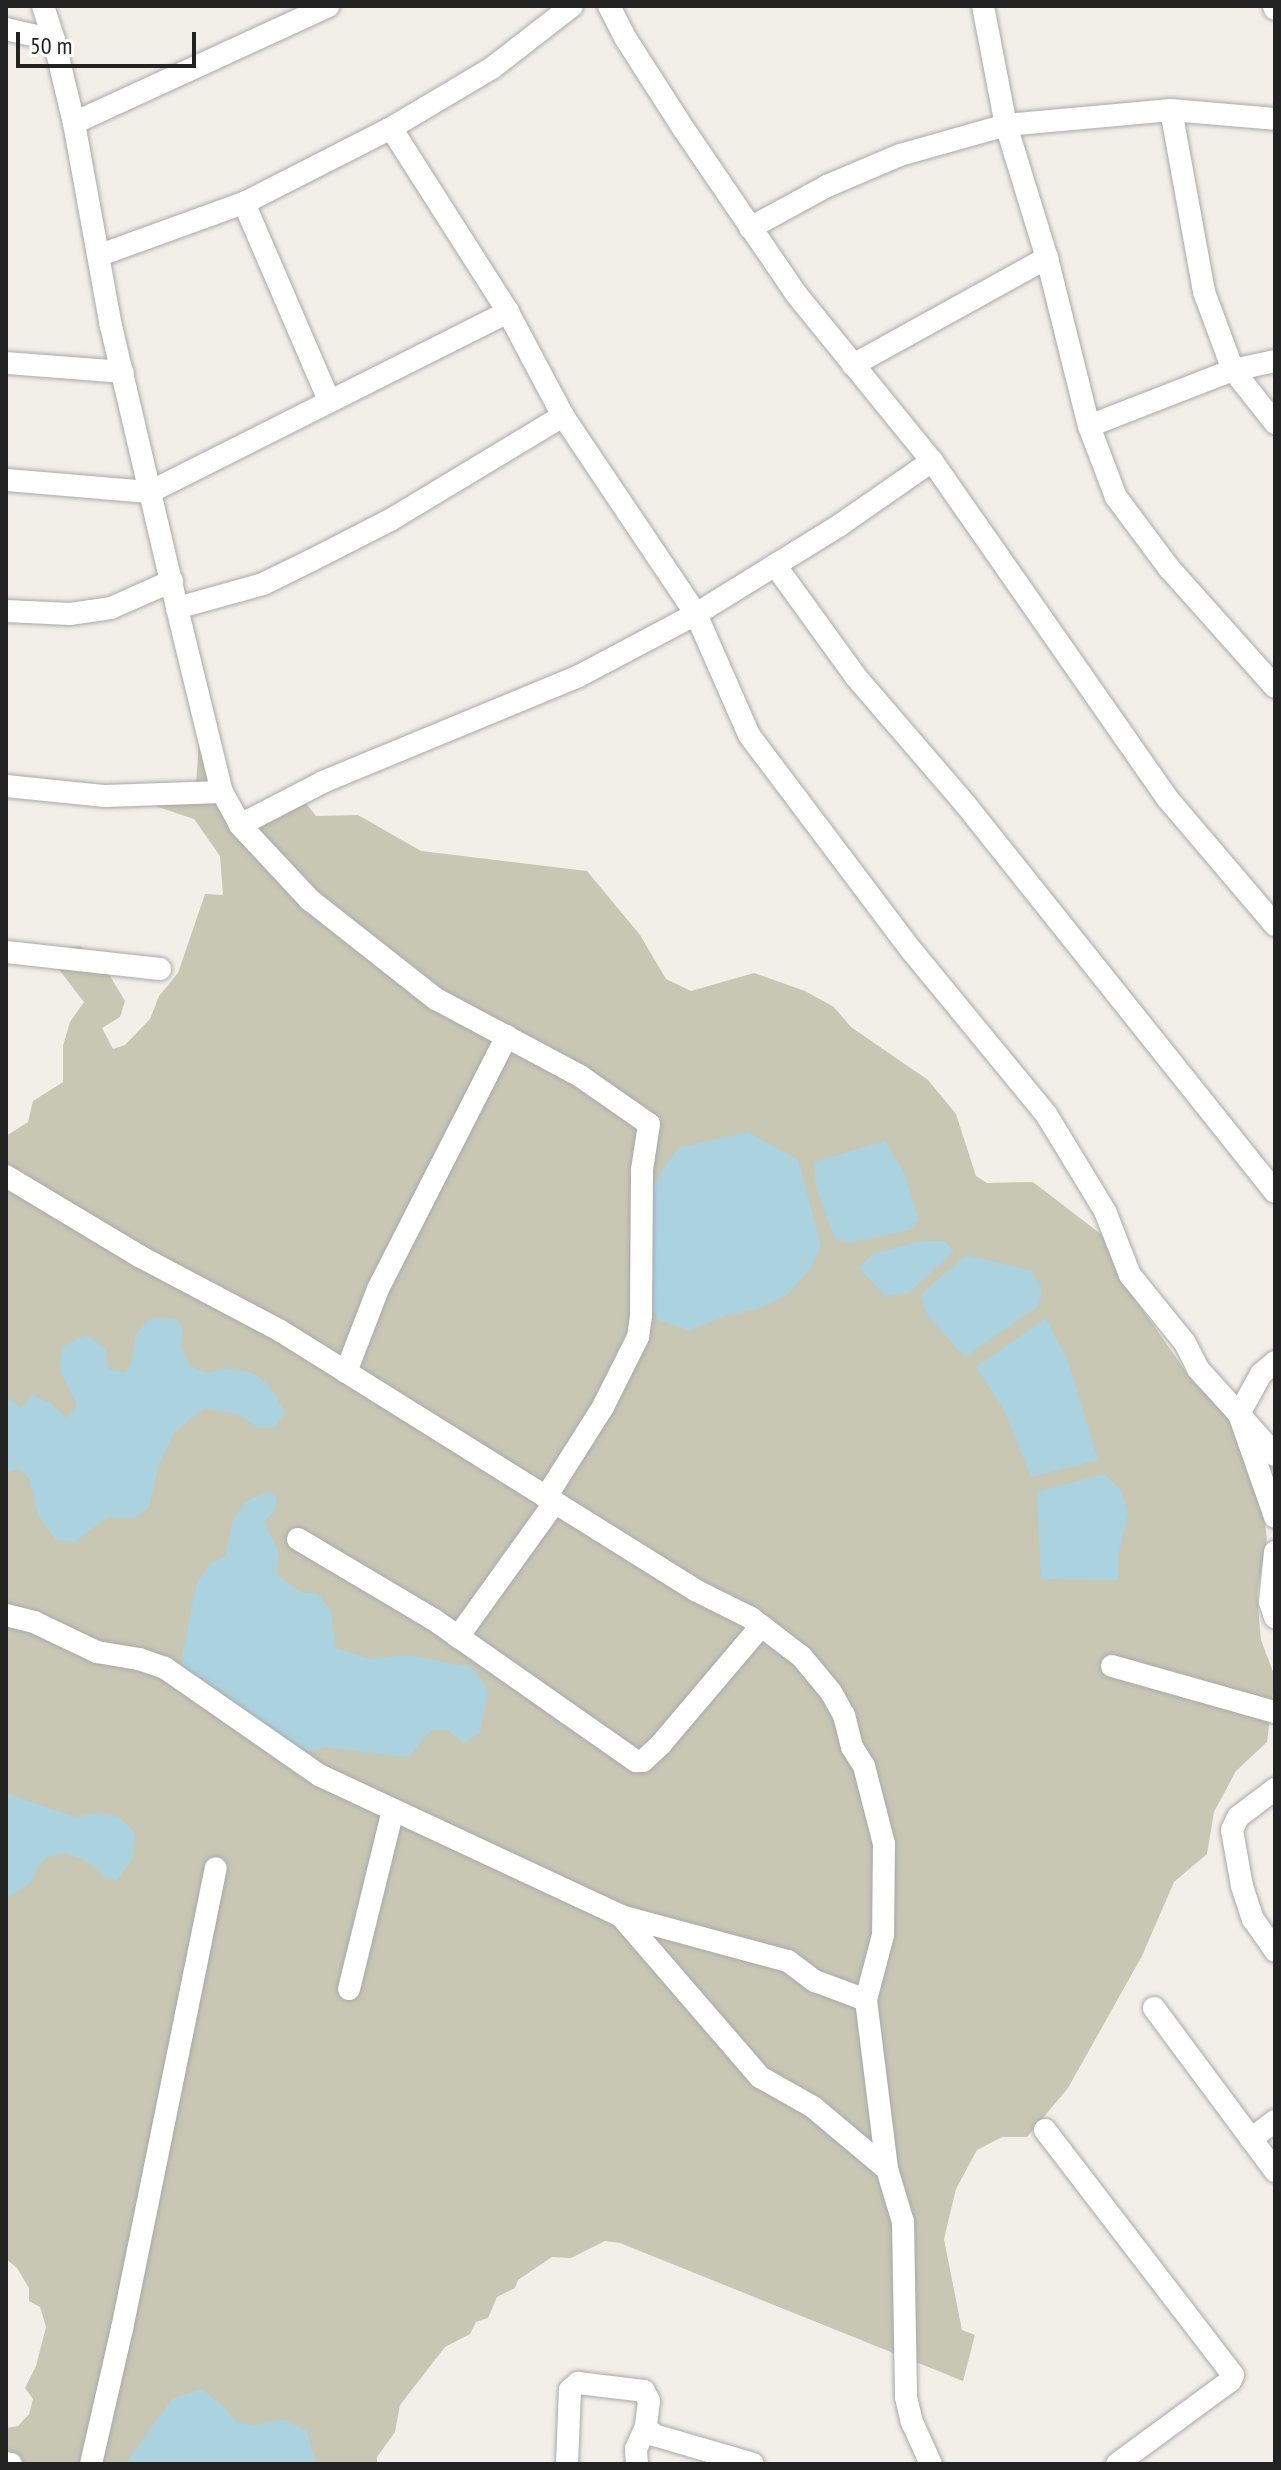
<!DOCTYPE html>
<style>
body{margin:0}
#map{position:relative;width:1281px;height:2470px;overflow:hidden;background:#f2efe9;font-family:"PT Sans Narrow",sans-serif}
div>[style]{position:absolute}
.construction>*{inset:0;background:#c7c7b4}
.water>*{inset:0;background:#aad3df}
.roads{filter:drop-shadow(0 0 2px #a9a9a9) drop-shadow(0 0 2px #a9a9a9)}
.minor>*{height:22px;margin:-11px;padding:0 11px;transform-origin:11px;border-radius:11px;background:#fff}
span{translate:-50% -50%;white-space:nowrap;text-align:center;line-height:1.15;-webkit-text-stroke:7px #fff;paint-order:stroke}
.frame{position:absolute;inset:0;border:8px solid #222;pointer-events:none}
.scale{position:absolute;left:16px;top:32px;width:180px;height:36px;box-sizing:border-box;border:4px solid #222;border-top:0;padding-left:10px;font-size:24px;line-height:28px;white-space:nowrap;color:#222;-webkit-text-stroke:6px #fff;paint-order:stroke}
</style>
<div id="map">
<div class="construction">
<div style="clip-path:polygon(202px 698px,224px 777px,249px 824px,298px 793px,316px 816px,358px 815px,421px 851px,587px 871px,640px 935px,666px 979px,691px 991px,754px 973px,805px 991px,834px 1007px,851px 1027px,928px 1080px,956px 1114px,976px 1176px,987px 1183px,1033px 1182px,1102px 1235px,1133px 1296px,1191px 1379px,1231px 1418px,1262px 1500px,1267px 1539px,1257px 1594px,1261px 1640px,1275px 1677px,1267px 1742px,1236px 1771px,1214px 1812px,1207px 1854px,1174px 1882px,1142px 1956px,1068px 2088px,1027px 2137px,1002px 2137px,977px 2150px,956px 2189px,944px 2239px,962px 2330px,975px 2335px,963px 2381px,620px 2243px,605px 2241px,571px 2258px,552px 2257px,518px 2280px,515px 2288px,497px 2297px,488px 2318px,476px 2322px,470px 2334px,445px 2347px,400px 2405px,395px 2432px,377px 2457px,377px 2464px,6px 2464px,6px 2428px,18px 2426px,29px 2414px,33px 2399px,25px 2388px,36px 2366px,46px 2327px,40px 2307px,29px 2301px,29px 2288px,17px 2268px,6px 2259px,6px 1136px,28px 1122px,33px 1101px,63px 1082px,63px 1046px,70px 1022px,84px 1002px,46px 953px,80px 946px,107px 971px,125px 1001px,120px 1017px,102px 1028px,113px 1049px,125px 1045px,150px 1019px,159px 996px,178px 973px,205px 894px,223px 895px,220px 856px,194px 819px,140px 801px,196px 784px)"></div>
</div>
<div class="water">
<div style="clip-path:polygon(748px 1132px,798px 1160px,821px 1246px,810px 1269px,787px 1295px,757px 1309px,725px 1316px,690px 1331px,658px 1320px,642px 1294px,639px 1228px,654px 1183px,678px 1148px)"></div>
<div style="clip-path:polygon(885px 1141px,904px 1172px,919px 1220px,910px 1230px,851px 1242px,836px 1240px,816px 1188px,814px 1162px)"></div>
<div style="clip-path:polygon(922px 1241px,944px 1241px,954px 1251px,909px 1293px,885px 1296px,859px 1268px,872px 1254px)"></div>
<div style="clip-path:polygon(966px 1255px,1032px 1271px,1042px 1290px,1038px 1306px,965px 1357px,928px 1316px,920px 1295px)"></div>
<div style="clip-path:polygon(176px 1318px,183px 1330px,181px 1347px,190px 1366px,206px 1373px,226px 1368px,253px 1373px,270px 1386px,285px 1413px,275px 1427px,259px 1428px,238px 1414px,204px 1408px,175px 1432px,159px 1464px,149px 1508px,133px 1518px,108px 1517px,74px 1542px,56px 1540px,38px 1515px,29px 1478px,18px 1469px,6px 1473px,6px 1397px,21px 1408px,32px 1395px,50px 1403px,66px 1418px,77px 1406px,60px 1370px,62px 1347px,86px 1335px,105px 1348px,108px 1369px,125px 1373px,132px 1360px,136px 1334px,149px 1319px)"></div>
<div style="clip-path:polygon(1046px 1318px,1068px 1361px,1098px 1460px,1031px 1477px,1004px 1410px,976px 1367px)"></div>
<div style="clip-path:polygon(1104px 1474px,1120px 1489px,1128px 1513px,1118px 1556px,1118px 1580px,1041px 1579px,1037px 1492px)"></div>
<div style="clip-path:polygon(266px 1492px,277px 1496px,275px 1510px,264px 1522px,279px 1552px,276px 1574px,302px 1593px,317px 1593px,331px 1611px,336px 1648px,370px 1659px,408px 1655px,473px 1668px,488px 1690px,480px 1733px,463px 1743px,448px 1730px,431px 1730px,409px 1757px,325px 1747px,295px 1757px,221px 1722px,209px 1696px,177px 1683px,196px 1585px,210px 1564px,225px 1556px,233px 1520px,245px 1502px)"></div>
<div style="clip-path:polygon(6px 1793px,74px 1817px,98px 1813px,119px 1817px,135px 1833px,132px 1860px,117px 1880px,105px 1878px,87px 1861px,64px 1853px,47px 1857px,37px 1868px,30px 1883px,6px 1899px)"></div>
<div style="clip-path:polygon(201px 2389px,224px 2407px,237px 2423px,254px 2425px,284px 2420px,307px 2431px,316px 2464px,125px 2464px,172px 2399px)"></div>
</div>
<div class="roads">
<div class="minor">
<div style="left:43px;top:6px;width:36px;rotate:72deg"></div>
<div style="left:609px;top:6px;width:37px;rotate:63deg"></div>
<div style="left:626px;top:39px;width:106px;rotate:57.4deg"></div>
<div style="left:683px;top:128px;width:202px;rotate:55.7deg"></div>
<div style="left:797px;top:295px;width:214px;rotate:50.9deg"></div>
<div style="left:932px;top:461px;width:411px;rotate:55.1deg"></div>
<div style="left:1167px;top:798px;width:167px;rotate:49.6deg"></div>
<div style="left:983px;top:6px;width:121px;rotate:79.1deg"></div>
<div style="left:1006px;top:125px;width:139px;rotate:72.9deg"></div>
<div style="left:1047px;top:258px;width:173px;rotate:76deg"></div>
<div style="left:1089px;top:426px;width:76px;rotate:69.2deg"></div>
<div style="left:1116px;top:497px;width:89px;rotate:53.3deg"></div>
<div style="left:1169px;top:568px;width:159px;rotate:48.3deg"></div>
<div style="left:1274px;top:6px;width:3px;rotate:72deg"></div>
<div style="left:6px;top:29px;width:49px;rotate:12.9deg"></div>
<div style="left:54px;top:40px;width:85px;rotate:76.5deg"></div>
<div style="left:74px;top:123px;width:206px;rotate:79.7deg"></div>
<div style="left:111px;top:326px;width:290px;rotate:76.8deg"></div>
<div style="left:177px;top:608px;width:189px;rotate:76.3deg"></div>
<div style="left:222px;top:792px;width:38px;rotate:61deg"></div>
<div style="left:240px;top:825px;width:103px;rotate:47deg"></div>
<div style="left:310px;top:900px;width:160px;rotate:38.2deg"></div>
<div style="left:436px;top:999px;width:163px;rotate:28.1deg"></div>
<div style="left:580px;top:1076px;width:84px;rotate:34.8deg"></div>
<div style="left:649px;top:1124px;width:47px;rotate:98.7deg"></div>
<div style="left:642px;top:1170px;width:146px;rotate:90.4deg"></div>
<div style="left:641px;top:1316px;width:21px;rotate:98deg"></div>
<div style="left:638px;top:1337px;width:78px;rotate:116.6deg"></div>
<div style="left:603px;top:1407px;width:107px;rotate:122.3deg"></div>
<div style="left:1171px;top:110px;width:185px;rotate:79.7deg"></div>
<div style="left:1204px;top:292px;width:83px;rotate:69.6deg"></div>
<div style="left:1233px;top:370px;width:68px;rotate:51.6deg"></div>
<div style="left:74px;top:123px;width:280px;rotate:-24.7deg"></div>
<div style="left:391px;top:128px;width:218px;rotate:57.5deg"></div>
<div style="left:508px;top:312px;width:118px;rotate:62.1deg"></div>
<div style="left:563px;top:416px;width:239px;rotate:56.1deg"></div>
<div style="left:696px;top:614px;width:132px;rotate:66.3deg"></div>
<div style="left:749px;top:735px;width:271px;rotate:53deg"></div>
<div style="left:912px;top:951px;width:211px;rotate:50.6deg"></div>
<div style="left:1046px;top:1114px;width:114px;rotate:58.7deg"></div>
<div style="left:1105px;top:1211px;width:69px;rotate:68.7deg"></div>
<div style="left:1130px;top:1275px;width:87px;rotate:51deg"></div>
<div style="left:1185px;top:1343px;width:29px;rotate:63deg"></div>
<div style="left:1198px;top:1369px;width:61px;rotate:47.7deg"></div>
<div style="left:1239px;top:1414px;width:109px;rotate:70.7deg"></div>
<div style="left:244px;top:203px;width:215px;rotate:66.7deg"></div>
<div style="left:750px;top:228px;width:88px;rotate:-28.6deg"></div>
<div style="left:827px;top:186px;width:79px;rotate:-23deg"></div>
<div style="left:900px;top:155px;width:110px;rotate:-15.8deg"></div>
<div style="left:1006px;top:125px;width:166px;rotate:-5.2deg"></div>
<div style="left:1171px;top:110px;width:104px;rotate:4.9deg"></div>
<div style="left:100px;top:255px;width:153px;rotate:-19.9deg"></div>
<div style="left:244px;top:203px;width:165px;rotate:-27deg"></div>
<div style="left:391px;top:128px;width:117px;rotate:-30.7deg"></div>
<div style="left:492px;top:68px;width:101px;rotate:-37.8deg"></div>
<div style="left:6px;top:363px;width:117px;rotate:4.4deg"></div>
<div style="left:853px;top:365px;width:222px;rotate:-28.9deg"></div>
<div style="left:1089px;top:426px;width:155px;rotate:-21.3deg"></div>
<div style="left:1233px;top:370px;width:43px;rotate:-12.1deg"></div>
<div style="left:6px;top:480px;width:144px;rotate:4.8deg"></div>
<div style="left:150px;top:492px;width:401px;rotate:-26.7deg"></div>
<div style="left:775px;top:565px;width:138px;rotate:54.1deg"></div>
<div style="left:856px;top:677px;width:169px;rotate:49.3deg"></div>
<div style="left:966px;top:805px;width:495px;rotate:51.4deg"></div>
<div style="left:177px;top:608px;width:89px;rotate:-15.6deg"></div>
<div style="left:263px;top:584px;width:52px;rotate:-26.1deg"></div>
<div style="left:310px;top:561px;width:92px;rotate:-27.1deg"></div>
<div style="left:392px;top:519px;width:200px;rotate:-31.1deg"></div>
<div style="left:6px;top:611px;width:64px;rotate:2.7deg"></div>
<div style="left:70px;top:614px;width:41px;rotate:-8.3deg"></div>
<div style="left:111px;top:608px;width:67px;rotate:-23.9deg"></div>
<div style="left:6px;top:786px;width:100px;rotate:5.8deg"></div>
<div style="left:105px;top:796px;width:117px;rotate:-2deg"></div>
<div style="left:240px;top:825px;width:93px;rotate:-27.4deg"></div>
<div style="left:323px;top:782px;width:275px;rotate:-22.5deg"></div>
<div style="left:577px;top:677px;width:135px;rotate:-27.9deg"></div>
<div style="left:696px;top:614px;width:169px;rotate:-31.7deg"></div>
<div style="left:840px;top:525px;width:112px;rotate:-34.8deg"></div>
<div style="left:6px;top:952px;width:155px;rotate:6.3deg"></div>
<div style="left:6px;top:1176px;width:157px;rotate:31deg"></div>
<div style="left:141px;top:1257px;width:156px;rotate:27.9deg"></div>
<div style="left:279px;top:1330px;width:491px;rotate:32deg"></div>
<div style="left:695px;top:1590px;width:63px;rotate:26.6deg"></div>
<div style="left:751px;top:1618px;width:64px;rotate:37.4deg"></div>
<div style="left:802px;top:1657px;width:45px;rotate:50.4deg"></div>
<div style="left:831px;top:1692px;width:26px;rotate:61deg"></div>
<div style="left:844px;top:1715px;width:33px;rotate:76deg"></div>
<div style="left:852px;top:1747px;width:22px;rotate:58deg"></div>
<div style="left:864px;top:1766px;width:81px;rotate:75.6deg"></div>
<div style="left:884px;top:1844px;width:91px;rotate:90.6deg"></div>
<div style="left:883px;top:1935px;width:67px;rotate:104.7deg"></div>
<div style="left:866px;top:2000px;width:170px;rotate:82.9deg"></div>
<div style="left:887px;top:2169px;width:55px;rotate:73.2deg"></div>
<div style="left:903px;top:2222px;width:175px;rotate:89deg"></div>
<div style="left:906px;top:2397px;width:26px;rotate:77deg"></div>
<div style="left:912px;top:2422px;width:46px;rotate:65.7deg"></div>
<div style="left:1275px;top:1362px;width:18px;rotate:139deg"></div>
<div style="left:1261px;top:1374px;width:46px;rotate:118.8deg"></div>
<div style="left:1239px;top:1414px;width:55px;rotate:48.7deg"></div>
<div style="left:346px;top:1372px;width:89px;rotate:-68.9deg"></div>
<div style="left:378px;top:1289px;width:284px;rotate:-63deg"></div>
<div style="left:298px;top:1539px;width:157px;rotate:30.7deg"></div>
<div style="left:433px;top:1619px;width:248px;rotate:35deg"></div>
<div style="left:636px;top:1761px;width:7px"></div>
<div style="left:643px;top:1761px;width:25px;rotate:-43deg"></div>
<div style="left:661px;top:1744px;width:155px;rotate:-49.7deg"></div>
<div style="left:1275px;top:1552px;width:50px;rotate:95.7deg"></div>
<div style="left:1270px;top:1602px;width:16px;rotate:72deg"></div>
<div style="left:6px;top:1615px;width:29px;rotate:14deg"></div>
<div style="left:34px;top:1622px;width:70px;rotate:25.5deg"></div>
<div style="left:97px;top:1652px;width:43px;rotate:9.5deg"></div>
<div style="left:139px;top:1659px;width:28px;rotate:19deg"></div>
<div style="left:165px;top:1668px;width:188px;rotate:34.8deg"></div>
<div style="left:319px;top:1775px;width:333px;rotate:25deg"></div>
<div style="left:621px;top:1916px;width:213px;rotate:49.2deg"></div>
<div style="left:760px;top:2077px;width:61px;rotate:29.5deg"></div>
<div style="left:813px;top:2107px;width:97px;rotate:40deg"></div>
<div style="left:458px;top:1637px;width:166px;rotate:-54.3deg"></div>
<div style="left:1112px;top:1666px;width:169px;rotate:15.8deg"></div>
<div style="left:1275px;top:1789px;width:46px;rotate:142.9deg"></div>
<div style="left:1238px;top:1817px;width:14px;rotate:115deg"></div>
<div style="left:1232px;top:1830px;width:57px;rotate:79.9deg"></div>
<div style="left:1242px;top:1886px;width:35px;rotate:72deg"></div>
<div style="left:1253px;top:1919px;width:39px;rotate:55deg"></div>
<div style="left:621px;top:1916px;width:173px;rotate:15.1deg"></div>
<div style="left:788px;top:1961px;width:34px;rotate:37deg"></div>
<div style="left:815px;top:1981px;width:54px;rotate:20.4deg"></div>
<div style="left:349px;top:1989px;width:184px;rotate:-76.2deg"></div>
<div style="left:1154px;top:2008px;width:203px;rotate:53.4deg"></div>
<div style="left:1045px;top:2130px;width:309px;rotate:52.5deg"></div>
<div style="left:1233px;top:2375px;width:7px;rotate:117deg"></div>
<div style="left:1230px;top:2381px;width:140px;rotate:143.7deg"></div>
<div style="left:1251px;top:2139px;width:30px;rotate:-37deg"></div>
<div style="left:6px;top:2463px;width:5px;rotate:11deg"></div>
<div style="left:91px;top:2464px;width:139px;rotate:-77.1deg"></div>
<div style="left:122px;top:2329px;width:470px;rotate:-78.5deg"></div>
<div style="left:567px;top:2464px;width:74px;rotate:-87.7deg"></div>
<div style="left:570px;top:2390px;width:11px;rotate:-41deg"></div>
<div style="left:578px;top:2383px;width:66px;rotate:6.9deg"></div>
<div style="left:644px;top:2391px;width:11px;rotate:63deg"></div>
<div style="left:649px;top:2401px;width:26px;rotate:97deg"></div>
<div style="left:646px;top:2427px;width:11px;rotate:45deg"></div>
<div style="left:654px;top:2435px;width:103px;rotate:16.3deg"></div>
<div style="left:637px;top:2464px;width:15px;rotate:-94deg"></div>
<div style="left:636px;top:2449px;width:24px;rotate:-66deg"></div>
</div>
</div>
<div class="frame"></div>
<div class="scale">50 m</div>
</div>
